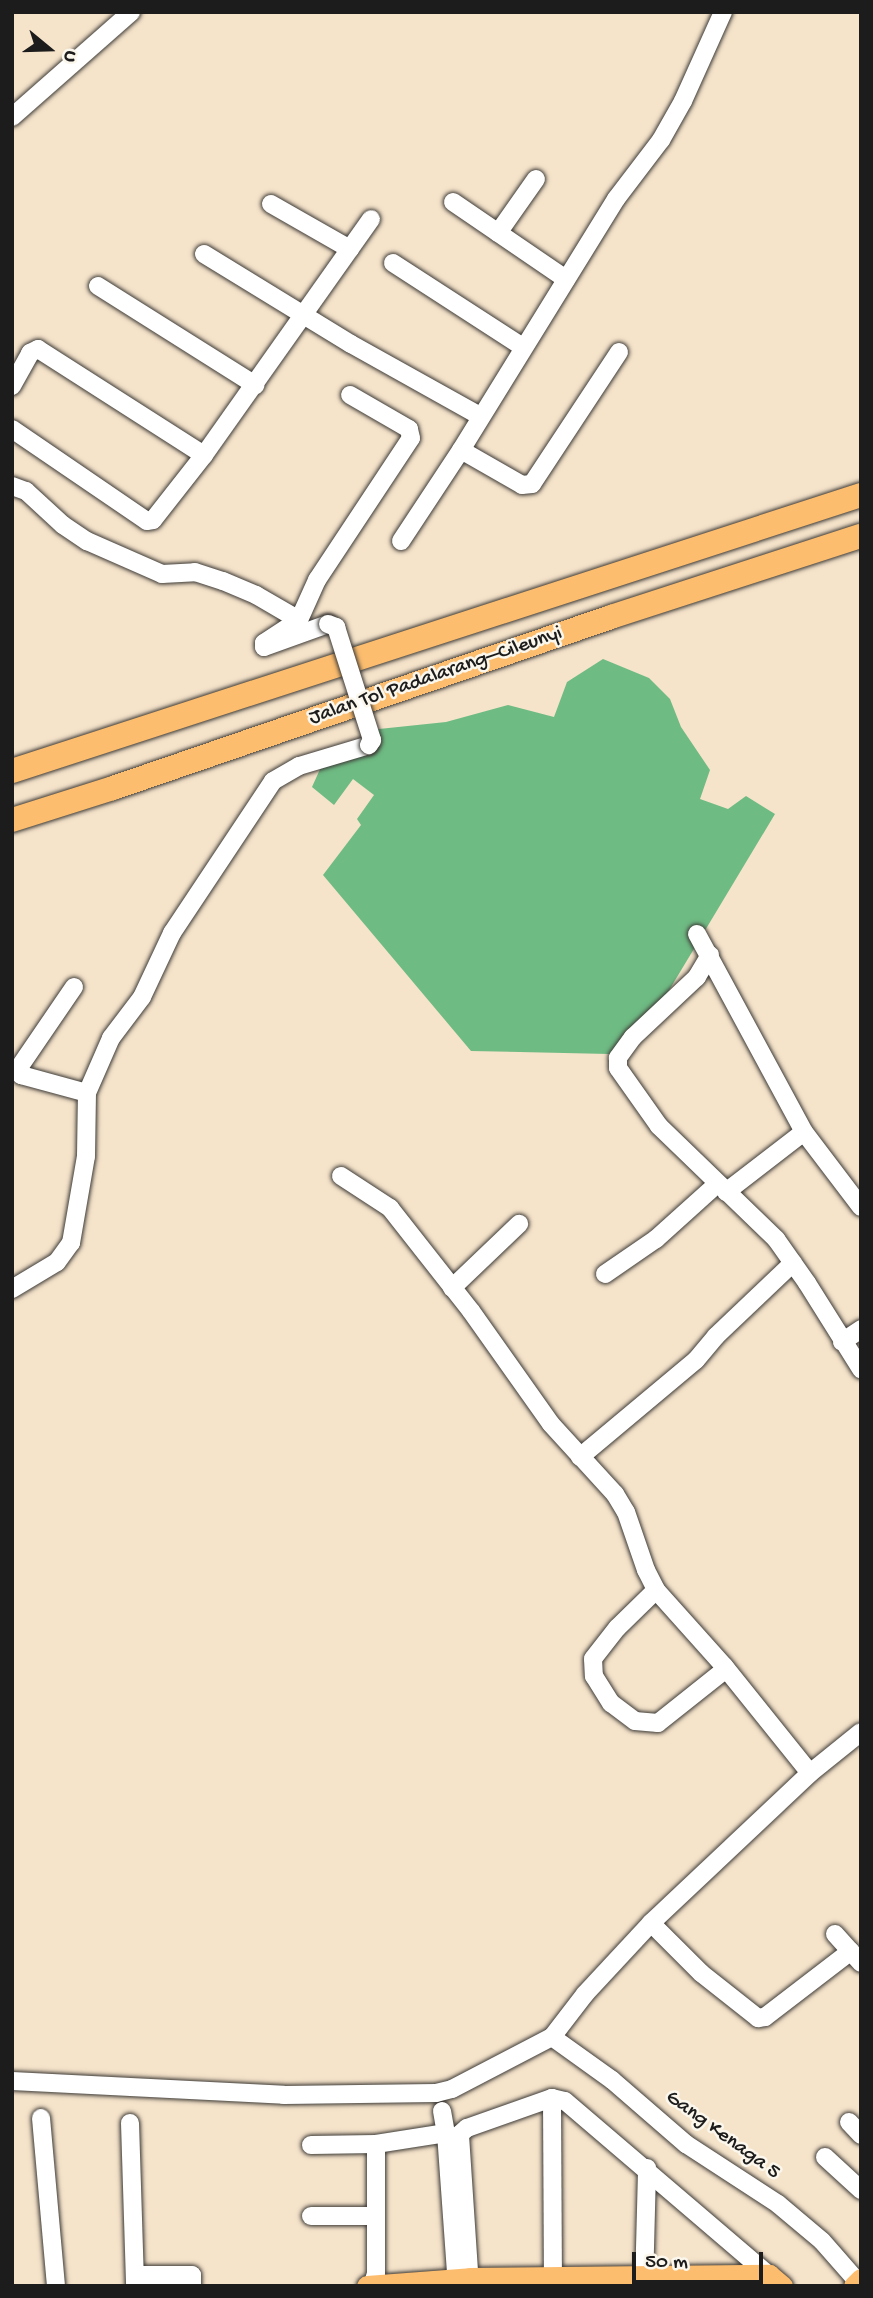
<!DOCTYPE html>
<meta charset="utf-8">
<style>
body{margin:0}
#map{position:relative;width:873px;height:2298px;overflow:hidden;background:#f5e3ca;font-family:"Gochi Hand",sans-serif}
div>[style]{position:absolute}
.forest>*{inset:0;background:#6fbb84}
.roads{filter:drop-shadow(0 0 2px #3d3a36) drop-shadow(0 0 2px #3d3a36)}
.minor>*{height:18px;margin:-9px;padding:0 9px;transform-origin:9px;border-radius:9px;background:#fff}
.major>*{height:21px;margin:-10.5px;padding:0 10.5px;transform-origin:10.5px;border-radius:10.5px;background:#fcbd6f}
.highway>*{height:24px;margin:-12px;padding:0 12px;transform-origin:12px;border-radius:12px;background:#fcbd6f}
.bridges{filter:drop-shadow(0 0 2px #3d3a36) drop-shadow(0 0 2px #3d3a36)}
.minor-bridge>*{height:18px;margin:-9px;padding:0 9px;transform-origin:9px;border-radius:9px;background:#fff}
span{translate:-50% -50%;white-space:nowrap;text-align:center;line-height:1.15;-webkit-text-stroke:5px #fbf7ec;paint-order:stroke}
.street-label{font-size:21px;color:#1c1c1c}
.frame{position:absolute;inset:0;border:14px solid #1c1c1c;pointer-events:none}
.north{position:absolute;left:14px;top:14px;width:70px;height:70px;-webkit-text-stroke:5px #fbf7ec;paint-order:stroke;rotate:109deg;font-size:19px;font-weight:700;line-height:28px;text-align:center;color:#1c1c1c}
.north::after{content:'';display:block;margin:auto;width:24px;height:32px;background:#1c1c1c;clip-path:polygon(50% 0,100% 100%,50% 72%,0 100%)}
.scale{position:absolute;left:632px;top:2252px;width:131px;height:32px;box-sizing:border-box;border:4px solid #1c1c1c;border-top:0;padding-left:9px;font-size:21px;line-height:24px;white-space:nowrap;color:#1c1c1c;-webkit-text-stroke:5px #fbf7ec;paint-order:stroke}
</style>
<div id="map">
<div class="forest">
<div style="clip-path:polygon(603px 659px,649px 678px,670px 699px,681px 727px,710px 770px,700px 799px,728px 809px,746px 796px,775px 814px,662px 1002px,609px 1054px,471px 1051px,323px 875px,361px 825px,357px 819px,374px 795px,353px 779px,334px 805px,312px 787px,321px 767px,342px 748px,379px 729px,446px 722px,508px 705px,554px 717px,567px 682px)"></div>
</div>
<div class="roads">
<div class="minor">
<div style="left:12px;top:117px;width:159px;rotate:-41.4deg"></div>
<div style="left:453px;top:202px;width:137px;rotate:34.3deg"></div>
<div style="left:271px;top:204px;width:91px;rotate:29.7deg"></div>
<div style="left:498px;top:233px;width:66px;rotate:-54.9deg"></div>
<div style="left:204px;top:254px;width:172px;rotate:31.5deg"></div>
<div style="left:351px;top:344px;width:148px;rotate:29.2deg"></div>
<div style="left:393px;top:263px;width:155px;rotate:32.9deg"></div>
<div style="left:98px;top:286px;width:186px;rotate:32.2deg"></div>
<div style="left:12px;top:386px;width:38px;rotate:-61deg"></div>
<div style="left:30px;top:353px;width:9px;rotate:-27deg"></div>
<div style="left:38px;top:349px;width:197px;rotate:32.6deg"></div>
<div style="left:12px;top:429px;width:163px;rotate:34.3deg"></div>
<div style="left:147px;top:521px;width:6px;rotate:-9deg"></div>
<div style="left:153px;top:520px;width:83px;rotate:-51.9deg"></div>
<div style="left:204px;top:455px;width:289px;rotate:-54.7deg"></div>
<div style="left:461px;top:450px;width:70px;rotate:29.8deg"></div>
<div style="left:522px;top:485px;width:10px;rotate:-6deg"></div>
<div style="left:532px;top:484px;width:158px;rotate:-56.6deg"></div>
<div style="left:12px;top:486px;width:15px;rotate:20deg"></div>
<div style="left:26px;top:491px;width:50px;rotate:42.6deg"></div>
<div style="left:63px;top:525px;width:29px;rotate:34deg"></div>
<div style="left:87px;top:541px;width:82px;rotate:23.7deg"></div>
<div style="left:162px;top:574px;width:33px;rotate:-3deg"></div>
<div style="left:195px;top:572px;width:29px;rotate:18deg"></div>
<div style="left:223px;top:581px;width:36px;rotate:23deg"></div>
<div style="left:256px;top:595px;width:50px;rotate:30.2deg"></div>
<div style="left:299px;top:620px;width:42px;rotate:146.7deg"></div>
<div style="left:264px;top:643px;width:4px;rotate:90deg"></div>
<div style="left:264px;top:647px;width:68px;rotate:-19.8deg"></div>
<div style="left:401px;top:541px;width:109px;rotate:-56.6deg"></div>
<div style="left:461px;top:450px;width:295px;rotate:-58.3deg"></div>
<div style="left:616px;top:199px;width:74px;rotate:-52.7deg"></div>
<div style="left:661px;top:140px;width:45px;rotate:-60.6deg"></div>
<div style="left:683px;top:101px;width:98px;rotate:-65.8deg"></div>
<div style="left:299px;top:620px;width:44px;rotate:-65.8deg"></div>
<div style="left:317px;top:580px;width:170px;rotate:-56.5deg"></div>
<div style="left:411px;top:438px;width:9px;rotate:-103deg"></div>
<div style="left:409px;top:429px;width:68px;rotate:-150deg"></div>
<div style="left:697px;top:934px;width:225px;rotate:61.6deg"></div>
<div style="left:804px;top:1132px;width:94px;rotate:52.8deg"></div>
<div style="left:710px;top:955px;width:26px;rotate:121deg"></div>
<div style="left:697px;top:977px;width:88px;rotate:136.8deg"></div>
<div style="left:633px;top:1037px;width:26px;rotate:126deg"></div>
<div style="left:618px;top:1058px;width:10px;rotate:90deg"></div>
<div style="left:618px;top:1068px;width:71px;rotate:54.7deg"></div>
<div style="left:659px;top:1126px;width:163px;rotate:44deg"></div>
<div style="left:776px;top:1239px;width:54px;rotate:54.8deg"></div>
<div style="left:807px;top:1283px;width:102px;rotate:57.9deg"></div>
<div style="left:74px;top:987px;width:99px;rotate:124.3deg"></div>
<div style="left:18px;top:1069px;width:7px;rotate:63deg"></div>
<div style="left:21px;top:1075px;width:68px;rotate:15.3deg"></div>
<div style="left:341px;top:1176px;width:59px;rotate:33.1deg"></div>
<div style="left:390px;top:1208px;width:131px;rotate:51.8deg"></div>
<div style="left:471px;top:1311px;width:138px;rotate:54.7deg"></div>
<div style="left:551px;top:1424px;width:95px;rotate:47.6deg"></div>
<div style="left:615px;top:1494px;width:21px;rotate:59deg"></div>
<div style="left:626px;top:1512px;width:61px;rotate:71deg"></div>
<div style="left:646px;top:1570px;width:22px;rotate:63deg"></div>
<div style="left:656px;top:1590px;width:102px;rotate:48.2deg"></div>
<div style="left:724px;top:1666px;width:137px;rotate:51.2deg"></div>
<div style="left:726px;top:1192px;width:98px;rotate:-37.6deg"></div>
<div style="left:605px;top:1274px;width:62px;rotate:-34.5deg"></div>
<div style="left:656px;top:1239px;width:82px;rotate:-42deg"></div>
<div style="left:452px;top:1288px;width:93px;rotate:-43.7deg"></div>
<div style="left:12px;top:1289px;width:52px;rotate:-31deg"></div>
<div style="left:57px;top:1262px;width:24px;rotate:-54deg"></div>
<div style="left:71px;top:1243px;width:88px;rotate:-80.2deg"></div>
<div style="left:86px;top:1156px;width:63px;rotate:-89.1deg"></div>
<div style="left:87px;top:1093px;width:60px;rotate:-66.4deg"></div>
<div style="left:111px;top:1038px;width:51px;rotate:-52.9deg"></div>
<div style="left:142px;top:997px;width:71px;rotate:-64.9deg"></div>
<div style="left:172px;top:933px;width:182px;rotate:-56.4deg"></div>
<div style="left:273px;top:781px;width:30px;rotate:-30deg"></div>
<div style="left:299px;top:766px;width:73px;rotate:-16.7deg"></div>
<div style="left:842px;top:1342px;width:23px;rotate:-34deg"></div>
<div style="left:580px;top:1457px;width:151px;rotate:-39.9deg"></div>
<div style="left:696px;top:1360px;width:31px;rotate:-50deg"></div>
<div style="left:716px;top:1336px;width:106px;rotate:-43.5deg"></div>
<div style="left:656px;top:1590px;width:54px;rotate:135.7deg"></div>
<div style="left:617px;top:1628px;width:39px;rotate:128deg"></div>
<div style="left:593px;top:1659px;width:17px;rotate:87deg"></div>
<div style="left:594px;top:1676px;width:32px;rotate:58deg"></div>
<div style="left:611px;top:1703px;width:30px;rotate:37deg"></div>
<div style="left:635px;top:1721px;width:23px;rotate:5deg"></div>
<div style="left:658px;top:1723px;width:87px;rotate:-38.5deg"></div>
<div style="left:651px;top:1923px;width:71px;rotate:45deg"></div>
<div style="left:701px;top:1973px;width:73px;rotate:38.3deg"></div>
<div style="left:758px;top:2018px;width:7px;rotate:-8deg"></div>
<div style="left:765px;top:2017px;width:108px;rotate:-37.5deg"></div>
<div style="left:835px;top:1934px;width:39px;rotate:48deg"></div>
<div style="left:552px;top:2037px;width:74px;rotate:35.6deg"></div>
<div style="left:612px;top:2080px;width:98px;rotate:40.9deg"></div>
<div style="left:686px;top:2144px;width:110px;rotate:33.1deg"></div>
<div style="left:778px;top:2204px;width:57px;rotate:40.1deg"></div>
<div style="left:822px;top:2241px;width:55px;rotate:48.7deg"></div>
<div style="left:12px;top:2081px;width:272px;rotate:2.9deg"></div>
<div style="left:284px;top:2095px;width:152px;rotate:-0.8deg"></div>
<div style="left:436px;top:2093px;width:16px;rotate:-14deg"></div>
<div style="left:452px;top:2089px;width:113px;rotate:-27.5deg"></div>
<div style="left:552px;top:2037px;width:54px;rotate:-52.5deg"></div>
<div style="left:585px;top:1994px;width:97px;rotate:-47.1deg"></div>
<div style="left:651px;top:1923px;width:219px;rotate:-43.3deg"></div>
<div style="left:810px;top:1773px;width:65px;rotate:-38.8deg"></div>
<div style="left:552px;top:2098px;width:188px;rotate:89.7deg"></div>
<div style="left:442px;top:2111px;width:22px;rotate:80deg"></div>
<div style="left:41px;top:2118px;width:169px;rotate:84.9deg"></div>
<div style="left:849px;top:2122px;width:18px;rotate:47deg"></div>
<div style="left:130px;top:2123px;width:163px;rotate:88.2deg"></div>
<div style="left:311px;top:2145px;width:65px;rotate:-0.9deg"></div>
<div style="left:376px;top:2144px;width:71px;rotate:-8.9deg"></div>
<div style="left:446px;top:2133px;width:153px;rotate:85.9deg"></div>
<div style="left:825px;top:2157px;width:49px;rotate:42.5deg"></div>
<div style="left:311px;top:2216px;width:65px"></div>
<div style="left:135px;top:2275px;width:57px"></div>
<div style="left:192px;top:2275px;width:11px;rotate:90deg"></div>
<div style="left:372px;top:2286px;width:13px;rotate:-72deg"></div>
<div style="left:376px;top:2274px;width:130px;rotate:-90deg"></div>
<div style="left:470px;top:2286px;width:152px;rotate:-93.8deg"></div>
<div style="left:460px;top:2134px;width:9px;rotate:-41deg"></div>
<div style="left:467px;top:2128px;width:90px;rotate:-19.4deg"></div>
<div style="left:552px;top:2098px;width:13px;rotate:13deg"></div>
<div style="left:565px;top:2101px;width:268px;rotate:40.5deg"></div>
<div style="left:644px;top:2286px;width:118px;rotate:-88.5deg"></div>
</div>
<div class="major">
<div style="left:367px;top:2286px;width:103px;rotate:-4.4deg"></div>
<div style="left:470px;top:2278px;width:299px;rotate:-0.6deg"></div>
<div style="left:769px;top:2275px;width:17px;rotate:40deg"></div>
<div style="left:854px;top:2286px;width:10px;rotate:-45deg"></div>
</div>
<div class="highway">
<div style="left:12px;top:771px;width:893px;rotate:-18.01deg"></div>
<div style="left:12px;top:820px;width:106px;rotate:-17.6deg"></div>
<div style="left:113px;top:788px;width:527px;rotate:-18.95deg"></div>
<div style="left:611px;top:617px;width:263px;rotate:-18deg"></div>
</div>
</div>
<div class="bridges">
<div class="minor-bridge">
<div style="left:328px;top:624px;width:9px;rotate:21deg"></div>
<div style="left:336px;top:627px;width:119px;rotate:72.3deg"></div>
<div style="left:372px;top:740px;width:6px;rotate:121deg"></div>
</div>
</div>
<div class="street-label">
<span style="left:436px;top:677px;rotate:-19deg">Jalan Tol Padalarang–Cileunyi</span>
<span style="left:722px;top:2136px;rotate:36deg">Gang Kenaga 5</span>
</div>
<div class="frame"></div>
<div class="north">U</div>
<div class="scale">50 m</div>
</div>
